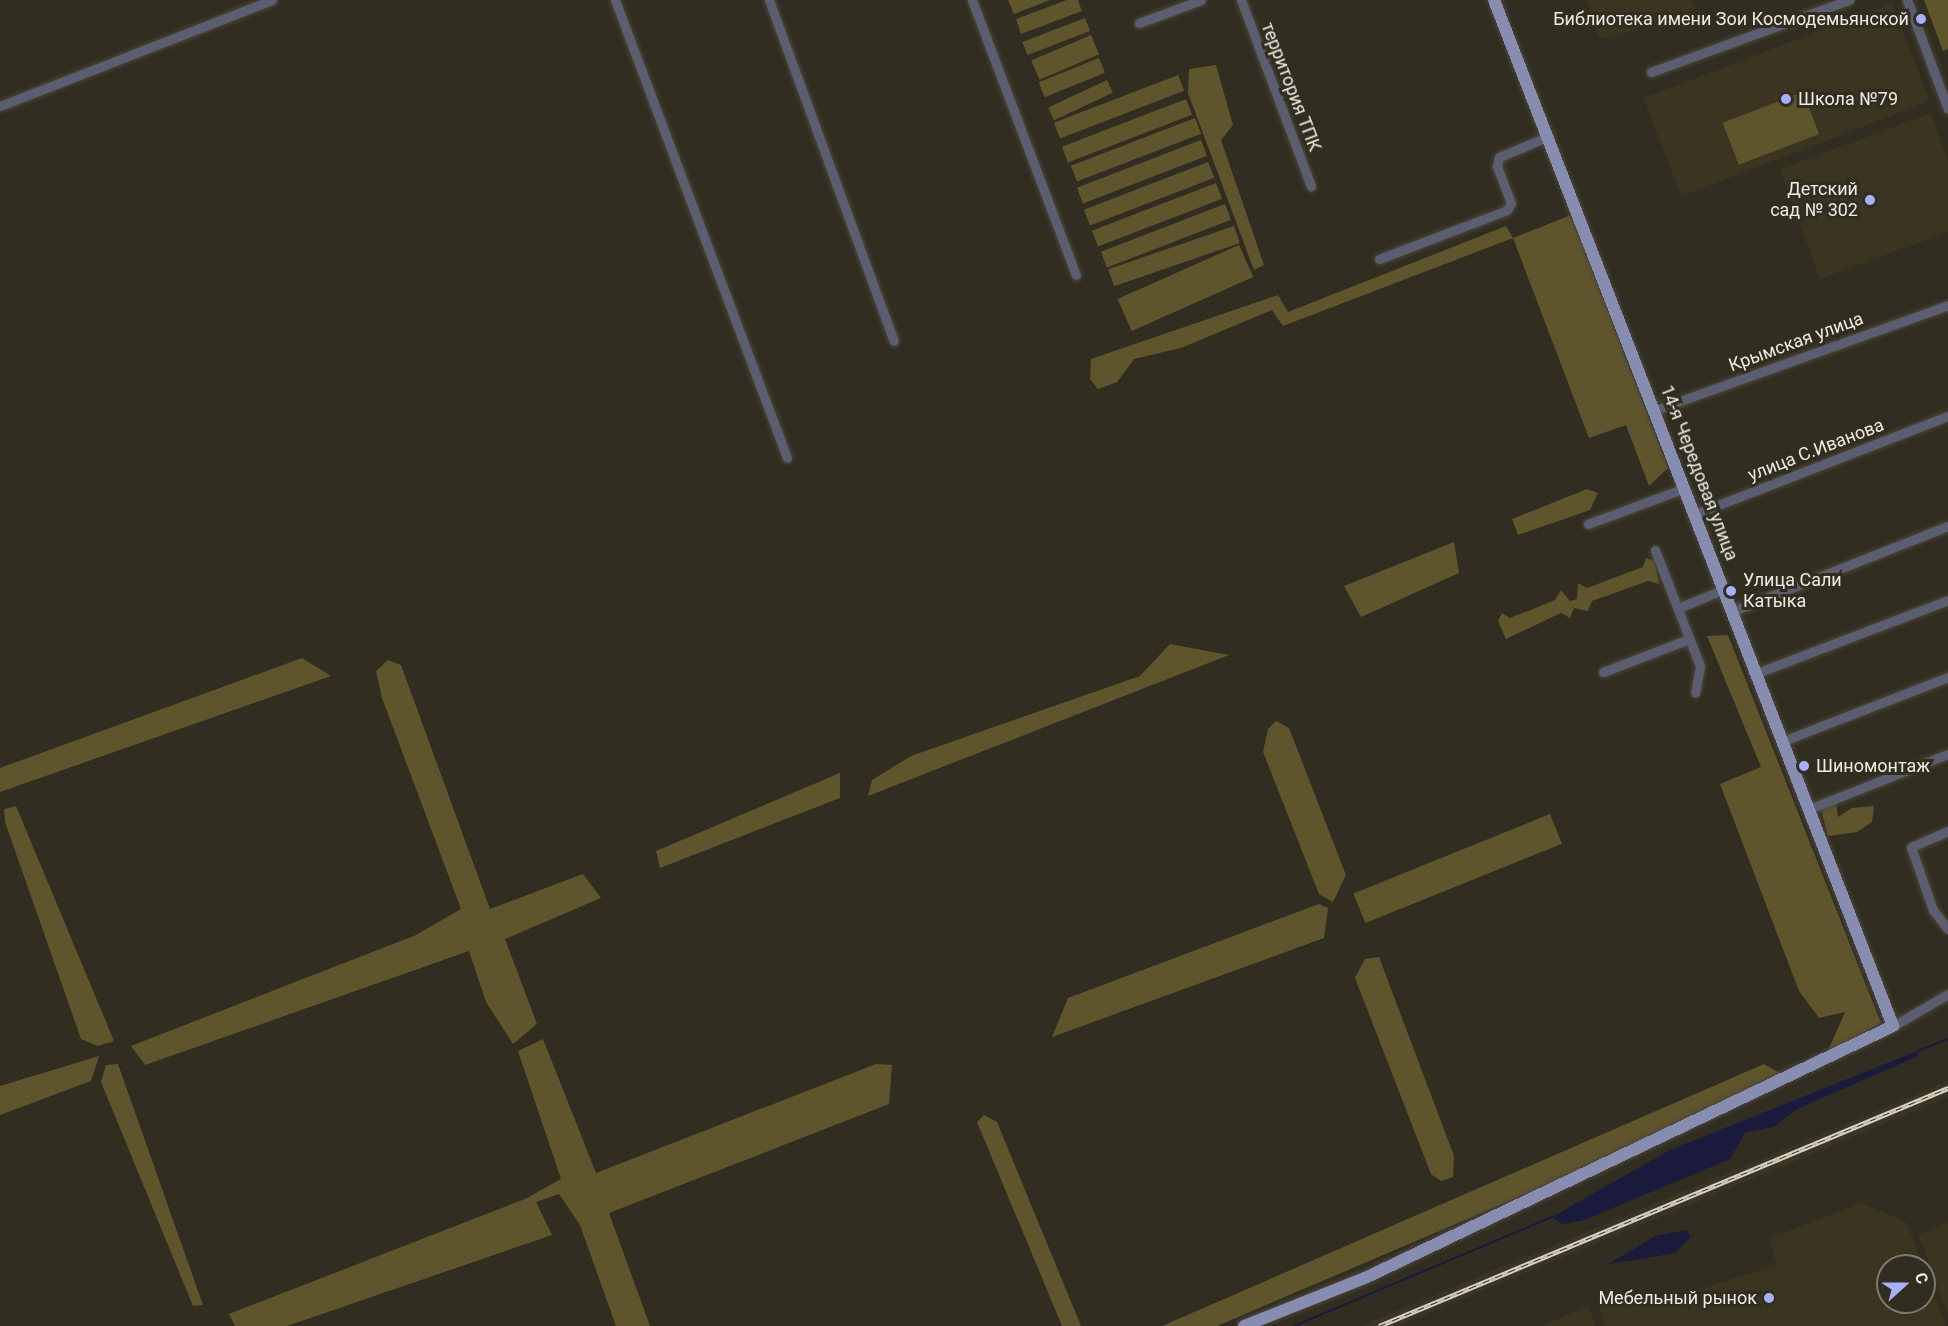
<!DOCTYPE html>
<meta charset="utf-8">
<style>
body{margin:0}
#map{position:relative;width:1948px;height:1326px;overflow:hidden;background:#312d20;font-family:Roboto,sans-serif}
div>[style]{position:absolute}
.built>*{inset:0;background:#3a3420;transform-origin:0 0}
.green>*{inset:0;background:#5f552d;transform-origin:0 0}
.water>*{inset:0;background:#191a3c}
.stream>*{height:2px;margin:-1px;padding:0 1px;transform-origin:1px;border-radius:1px;background:#191a3c}
.roads{filter:drop-shadow(0 0 2px #4b483b) drop-shadow(0 0 2px #4b483b)}
.minor>*{height:9px;margin:-4.5px;padding:0 4.5px;transform-origin:4.5px;border-radius:4.5px;background:#5b5e70}
.major>*{height:12px;margin:-6px;padding:0 6px;transform-origin:6px;border-radius:6px;background:#878db1}
.rail>*{height:4.5px;margin-top:-2.25px;transform-origin:0;background:repeating-linear-gradient(90deg,#312d20 0 7px,#d5d2c9 0 14px);box-sizing:border-box;border-block:2px solid #d5d2c9}
.dots>*{width:16px;height:16px;translate:-50% -50%;box-sizing:border-box;border:3px solid #312d20;border-radius:50%}
span{translate:-50% -50%;white-space:nowrap;text-align:center;line-height:1.15;-webkit-text-stroke:6px #312d20;paint-order:stroke}
.poi-label{font-size:18px;color:#edebe2}
.right{translate:-100% -50%;text-align:right}
.left{translate:0 -50%;text-align:left}
.street-label{font-size:18px;color:#edebe2}
.north{position:absolute;left:1876px;top:1254px;width:60px;height:60px;box-sizing:border-box;background:#312d20;border:2px solid #7c796e;border-radius:50%;rotate:69deg;font-size:16px;font-weight:700;line-height:24px;text-align:center;color:#edebe2}
.north::after{content:'';display:block;margin:auto;width:21px;height:27px;background:#a8b0fc;clip-path:polygon(50% 0,100% 100%,50% 72%,0 100%)}
</style>
<div id="map">
<div class="built">
<div style="clip-path:polygon(1586px 0,1691px 0,1695px 9px,1607px 39px,1599px 37px)"></div>
<div style="left:1892px;top:3px;width:105px;height:266px;rotate:69deg"></div>
<div style="clip-path:polygon(1931px 113px,1948px 161px,1948px 232px,1820px 279px,1780px 169px)"></div>
<div style="clip-path:polygon(1948px 1081px,1948px 1097px,1769px 1172px,1398px 1326px,1360px 1326px)"></div>
<div style="clip-path:polygon(1861px 1203px,1906px 1222px,1923px 1266px,1888px 1266px,1888px 1302px,1924px 1302px,1924px 1268px,1946px 1326px,1605px 1326px,1598px 1305px,1648px 1305px,1777px 1265px,1768px 1239px)"></div>
<div style="clip-path:polygon(1948px 1222px,1948px 1314px,1918px 1235px)"></div>
<div style="clip-path:polygon(1588px 1306px,1596px 1326px,1541px 1326px)"></div>
</div>
<div class="green">
<div style="clip-path:polygon(1008px 0,1050px 0,1014px 14px)"></div>
<div style="clip-path:polygon(1067px 0,1078px 0,1082px 11px,1021px 34px,1016px 19px)"></div>
<div style="clip-path:polygon(1924px 0,1948px 0,1948px 49px,1943px 51px)"></div>
<div style="left:1085px;top:18px;width:14px;height:67px;rotate:69deg"></div>
<div style="left:1091px;top:35px;width:21px;height:65px;rotate:67deg"></div>
<div style="left:1099px;top:58px;width:16px;height:65px;rotate:68deg"></div>
<div style="clip-path:polygon(1216px 65px,1233px 125px,1221px 140px,1264px 265px,1254px 270px,1188px 93px,1189px 69px)"></div>
<div style="left:1178px;top:75px;width:17px;height:133px;rotate:69deg"></div>
<div style="left:1107px;top:80px;width:14px;height:65px;rotate:65deg"></div>
<div style="left:1803px;top:92px;width:45px;height:86px;rotate:69deg"></div>
<div style="left:1186px;top:99px;width:17px;height:133px;rotate:69deg"></div>
<div style="left:1195px;top:118px;width:17px;height:133px;rotate:69deg"></div>
<div style="left:1201px;top:140px;width:17px;height:133px;rotate:69deg"></div>
<div style="left:1208px;top:162px;width:17px;height:133px;rotate:69deg"></div>
<div style="left:1216px;top:183px;width:17px;height:133px;rotate:69deg"></div>
<div style="left:1225px;top:204px;width:17px;height:133px;rotate:69deg"></div>
<div style="clip-path:polygon(1571px 215px,1668px 468px,1649px 486px,1626px 425px,1589px 438px,1513px 238px,1283px 326px,1272px 310px,1181px 348px,1134px 359px,1117px 382px,1098px 389px,1090px 379px,1091px 359px,1278px 295px,1288px 312px,1506px 226px,1513px 238px)"></div>
<div style="left:1234px;top:226px;width:18px;height:133px;rotate:71deg"></div>
<div style="left:1239px;top:245px;width:35px;height:133px;rotate:66deg"></div>
<div style="clip-path:polygon(1587px 489px,1598px 493px,1590px 510px,1518px 535px,1512px 519px)"></div>
<div style="clip-path:polygon(1454px 542px,1459px 573px,1361px 617px,1344px 586px)"></div>
<div style="clip-path:polygon(1646px 558px,1655px 561px,1659px 584px,1648px 581px,1592px 601px,1588px 611px,1574px 608px,1570px 618px,1561px 613px,1506px 639px,1498px 621px,1502px 613px,1510px 618px,1555px 600px,1561px 590px,1570px 601px,1577px 599px,1578px 583px,1587px 588px,1643px 567px)"></div>
<div style="clip-path:polygon(1728px 635px,1881px 1023px,1827px 1053px,1845px 1012px,1819px 1018px,1799px 991px,1720px 784px,1761px 767px,1707px 636px)"></div>
<div style="clip-path:polygon(1170px 644px,1229px 655px,868px 796px,872px 780px,911px 756px,1140px 676px)"></div>
<div style="clip-path:polygon(302px 658px,331px 676px,0 792px,0 768px)"></div>
<div style="clip-path:polygon(388px 660px,401px 665px,490px 909px,583px 874px,601px 898px,505px 939px,537px 1024px,513px 1044px,486px 1002px,469px 951px,145px 1065px,131px 1046px,416px 935px,461px 909px,382px 698px,376px 671px)"></div>
<div style="clip-path:polygon(1276px 721px,1289px 728px,1346px 875px,1333px 902px,1319px 894px,1263px 752px,1268px 729px)"></div>
<div style="clip-path:polygon(840px 773px,840px 798px,660px 868px,656px 851px)"></div>
<div style="clip-path:polygon(1836px 801px,1838px 817px,1852px 808px,1874px 806px,1872px 822px,1857px 832px,1828px 836px,1821px 810px)"></div>
<div style="clip-path:polygon(16px 806px,114px 1041px,98px 1046px,81px 1039px,5px 822px,4px 809px)"></div>
<div style="left:1550px;top:814px;width:32px;height:212px;rotate:68deg"></div>
<div style="clip-path:polygon(1319px 904px,1328px 908px,1324px 938px,1052px 1037px,1068px 998px)"></div>
<div style="clip-path:polygon(1379px 957px,1454px 1156px,1453px 1177px,1441px 1181px,1431px 1174px,1355px 978px,1365px 959px)"></div>
<div style="clip-path:polygon(543px 1039px,596px 1173px,876px 1064px,892px 1065px,889px 1104px,609px 1213px,650px 1326px,616px 1326px,580px 1225px,559px 1194px,536px 1202px,552px 1235px,287px 1326px,235px 1326px,229px 1314px,525px 1199px,561px 1179px,518px 1051px)"></div>
<div style="clip-path:polygon(99px 1056px,91px 1081px,0 1115px,0 1086px)"></div>
<div style="clip-path:polygon(118px 1064px,203px 1305px,193px 1306px,101px 1082px,106px 1065px)"></div>
<div style="clip-path:polygon(1764px 1064px,1782px 1074px,1547px 1185px,1217px 1326px,1162px 1326px)"></div>
<div style="clip-path:polygon(984px 1115px,997px 1122px,1081px 1326px,1062px 1326px,977px 1122px)"></div>
</div>
<div class="water">
<div style="clip-path:polygon(1920px 1050px,1916px 1057px,1799px 1108px,1773px 1127px,1745px 1133px,1730px 1159px,1584px 1220px,1562px 1224px,1552px 1217px,1670px 1150px)"></div>
<div style="clip-path:polygon(1686px 1230px,1691px 1237px,1675px 1253px,1609px 1264px,1655px 1236px)"></div>
</div>
<div class="stream">
<div style="left:1920px;top:1050px;width:30px;rotate:-21deg"></div>
<div style="left:1294px;top:1326px;width:280px;rotate:-22.9deg"></div>
</div>
<div class="roads">
<div class="minor">
<div style="left:615px;top:0;width:489px;rotate:69.4deg"></div>
<div style="left:769px;top:0;width:363px;rotate:69.9deg"></div>
<div style="left:972px;top:0;width:294px;rotate:69.3deg"></div>
<div style="left:1241px;top:0;width:199px;rotate:69.4deg"></div>
<div style="left:1907px;top:0;width:116px;rotate:69.4deg"></div>
<div style="left:1139px;top:23px;width:66px;rotate:-20.4deg"></div>
<div style="left:1651px;top:72px;width:211px;rotate:-20deg"></div>
<div style="left:0;top:106px;width:292px;rotate:-21.3deg"></div>
<div style="left:1379px;top:259px;width:137px;rotate:-20.9deg"></div>
<div style="left:1507px;top:210px;width:8px;rotate:-60deg"></div>
<div style="left:1511px;top:203px;width:40px;rotate:-111deg"></div>
<div style="left:1497px;top:166px;width:9px;rotate:-77deg"></div>
<div style="left:1499px;top:157px;width:54px;rotate:-22.8deg"></div>
<div style="left:1655px;top:410px;width:311px;rotate:-19.7deg"></div>
<div style="left:1695px;top:514px;width:271px;rotate:-21.2deg"></div>
<div style="left:1588px;top:524px;width:103px;rotate:-20.4deg"></div>
<div style="left:1655px;top:550px;width:124px;rotate:68.8deg"></div>
<div style="left:1700px;top:666px;width:27px;rotate:100deg"></div>
<div style="left:1678px;top:608px;width:51px;rotate:-22deg"></div>
<div style="left:1733px;top:611px;width:231px;rotate:-21.6deg"></div>
<div style="left:1603px;top:672px;width:92px;rotate:-21deg"></div>
<div style="left:1757px;top:673px;width:204px;rotate:-20.9deg"></div>
<div style="left:1783px;top:741px;width:177px;rotate:-21.2deg"></div>
<div style="left:1809px;top:809px;width:149px;rotate:-21.6deg"></div>
<div style="left:1948px;top:831px;width:40px;rotate:156.6deg"></div>
<div style="left:1911px;top:847px;width:67px;rotate:70.8deg"></div>
<div style="left:1933px;top:910px;width:24px;rotate:52deg"></div>
<div style="left:1893px;top:1026px;width:64px;rotate:-30.2deg"></div>
</div>
<div class="major">
<div style="left:1244px;top:1326px;width:132px;rotate:-21.7deg"></div>
<div style="left:1367px;top:1277px;width:583px;rotate:-25.51deg"></div>
<div style="left:1893px;top:1026px;width:1101px;rotate:-111.25deg"></div>
</div>
</div>
<div class="rail">
<div style="left:1379px;top:1326px;width:617px;rotate:-22.7deg"></div>
</div>
<div class="dots">
<div style="left:1921px;top:19px;background:#a8b0fc"></div>
<div style="left:1786px;top:99px;background:#a8b0fc"></div>
<div style="left:1870px;top:200px;background:#a8b0fc"></div>
<div style="left:1731px;top:591px;background:#a8b0fc"></div>
<div style="left:1804px;top:766px;background:#a8b0fc"></div>
<div style="left:1769px;top:1298px;background:#a8b0fc"></div>
</div>
<div class="poi-label">
<span class="right" style="left:1909px;top:19px">Библиотека имени Зои Космодемьянской</span>
<span class="left" style="left:1798px;top:99px">Школа №79</span>
<span class="right" style="left:1858px;top:200px">Детский<br>сад № 302</span>
<span class="left" style="left:1743px;top:591px">Улица Сали<br>Катыка</span>
<span class="left" style="left:1816px;top:766px">Шиномонтаж</span>
<span class="right" style="left:1757px;top:1298px">Мебельный рынок</span>
</div>
<div class="street-label">
<span style="left:1291px;top:87px;rotate:69deg">территория ТПК</span>
<span style="left:1796px;top:342px;rotate:-20deg">Крымская улица</span>
<span style="left:1816px;top:450px;rotate:-21deg">улица С.Иванова</span>
<span style="left:1699px;top:473px;rotate:69deg">14-я Чередовая улица</span>
</div>
<div class="north">С</div>
</div>
